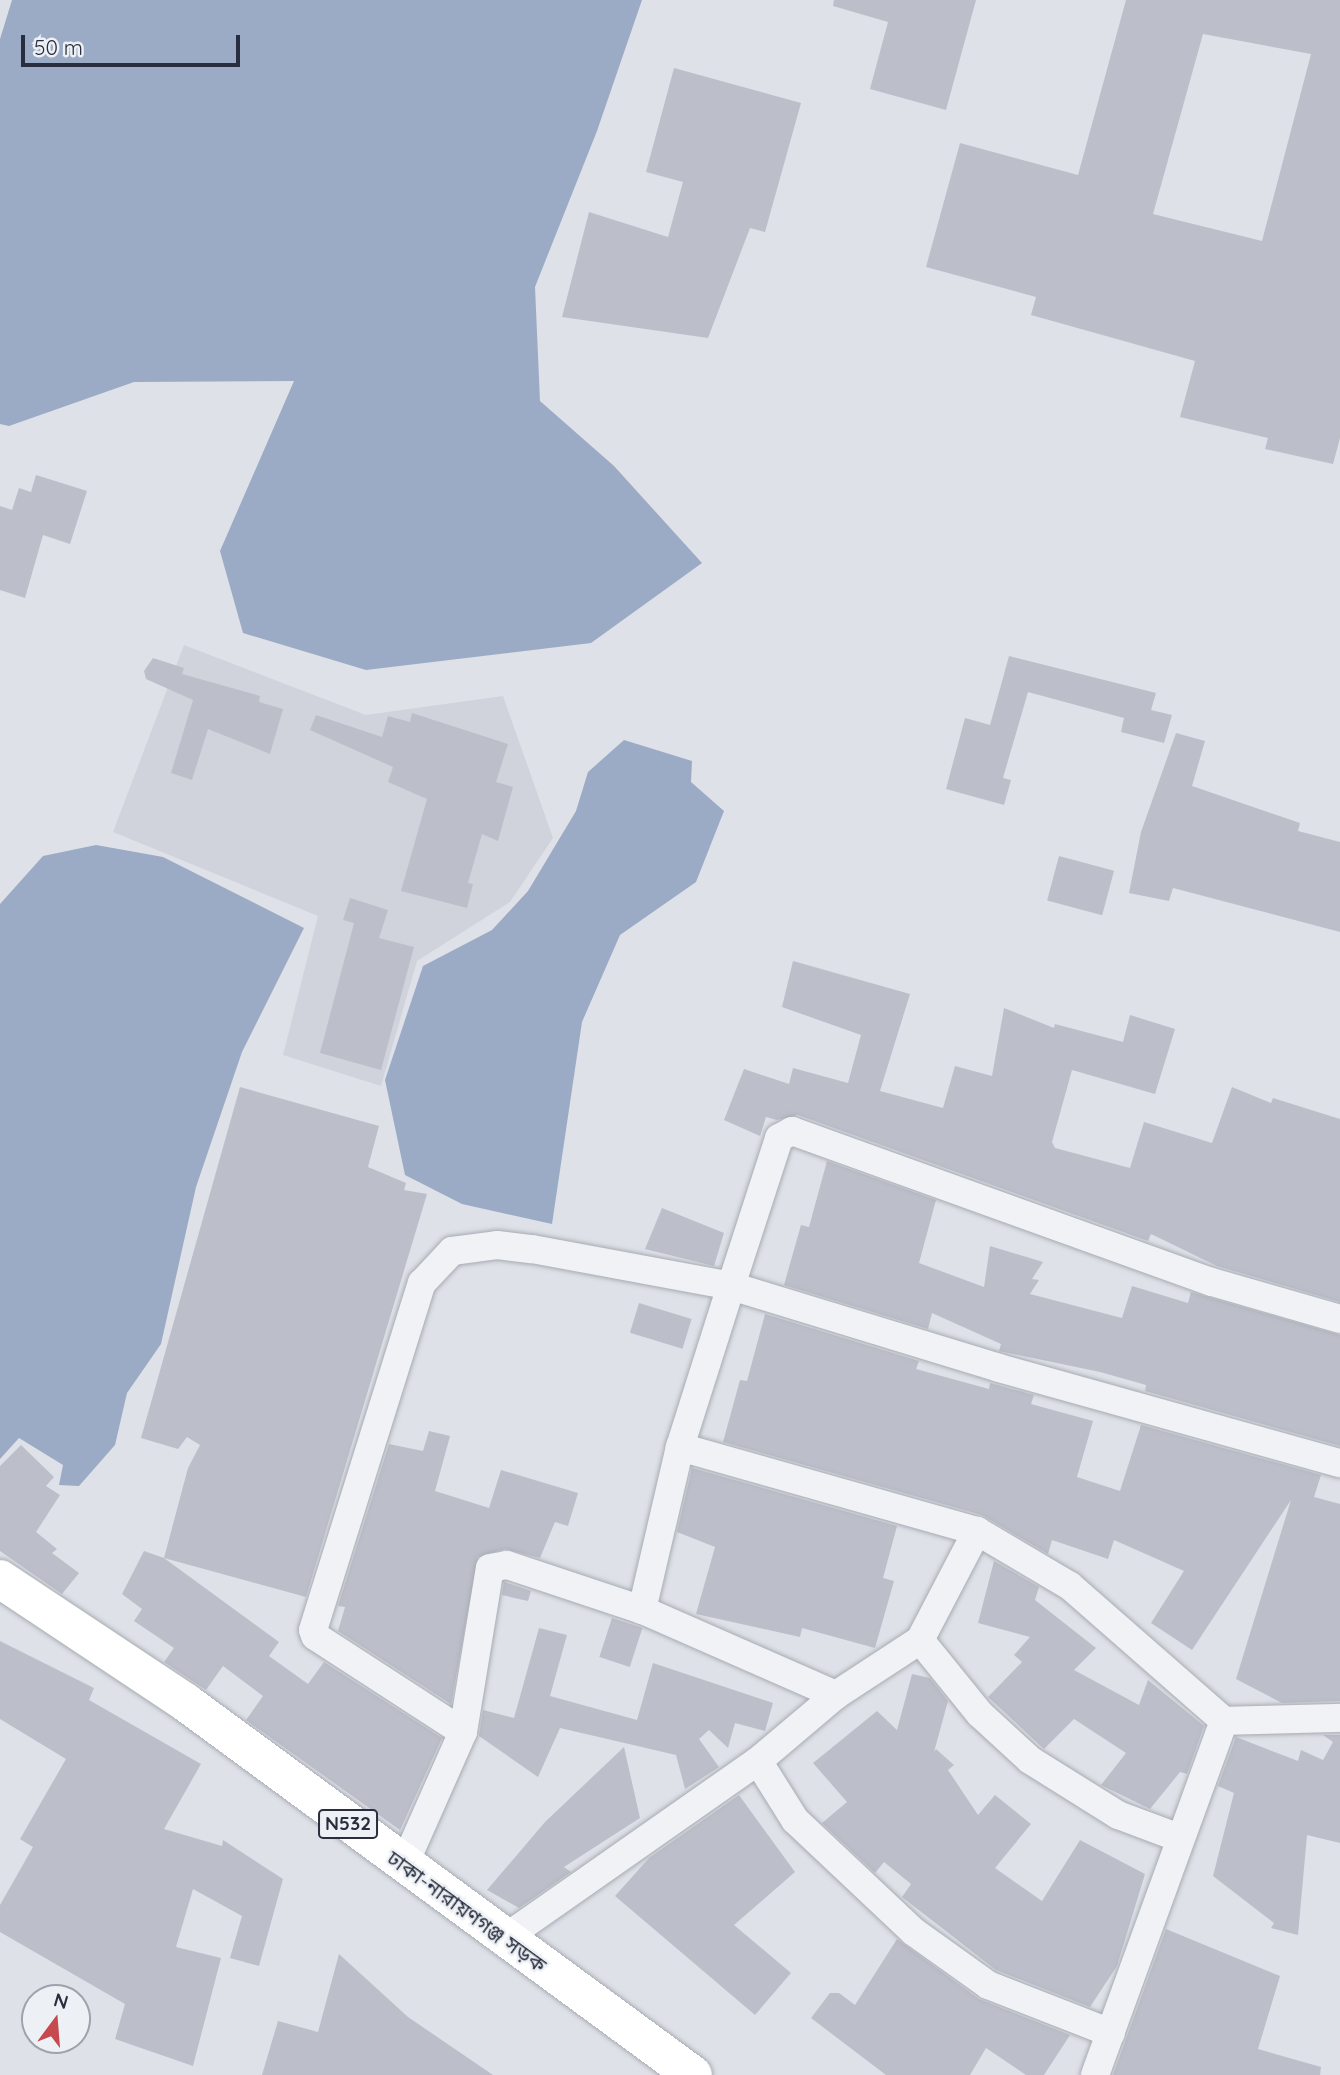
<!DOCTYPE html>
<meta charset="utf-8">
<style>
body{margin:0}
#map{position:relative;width:1340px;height:2075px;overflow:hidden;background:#dee1e7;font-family:Quicksand,"Noto Sans Bengali",sans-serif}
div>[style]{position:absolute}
.built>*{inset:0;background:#d0d3dc}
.water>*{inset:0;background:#9babc5}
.building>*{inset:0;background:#bcbfc9;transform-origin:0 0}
.roads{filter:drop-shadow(0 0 2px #a7abb4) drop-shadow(0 0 2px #a7abb4)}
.minor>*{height:28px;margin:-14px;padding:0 14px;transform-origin:14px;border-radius:14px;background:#f0f2f5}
.trunk>*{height:38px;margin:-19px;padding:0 19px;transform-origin:19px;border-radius:19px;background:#fff}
span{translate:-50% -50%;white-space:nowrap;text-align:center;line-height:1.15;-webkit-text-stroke:5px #edf0f5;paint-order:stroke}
.shield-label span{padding:2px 5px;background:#edf0f5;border:2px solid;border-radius:5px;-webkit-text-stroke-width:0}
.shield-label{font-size:19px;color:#282e3d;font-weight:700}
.street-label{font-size:21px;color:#282e3d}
.north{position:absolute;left:21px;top:1984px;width:70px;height:70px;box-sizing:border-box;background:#edf0f5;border:2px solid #9ea2ab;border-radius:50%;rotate:16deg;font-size:19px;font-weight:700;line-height:28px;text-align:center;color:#282e3d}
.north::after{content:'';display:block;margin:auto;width:24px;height:32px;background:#c6494f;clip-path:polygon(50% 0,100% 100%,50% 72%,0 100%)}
.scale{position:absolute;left:21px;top:35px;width:219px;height:32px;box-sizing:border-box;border:4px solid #282e3d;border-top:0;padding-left:9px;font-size:21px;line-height:24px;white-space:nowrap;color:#282e3d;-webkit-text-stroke:5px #edf0f5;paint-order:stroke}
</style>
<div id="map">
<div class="built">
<div style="clip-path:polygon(184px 645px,366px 715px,503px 696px,553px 838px,510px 902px,417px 961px,381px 1086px,283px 1055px,318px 916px,113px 832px)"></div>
</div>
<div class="water">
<div style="clip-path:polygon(12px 0,642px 0,597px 131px,535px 287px,540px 401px,614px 466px,702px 563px,591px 643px,366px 670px,243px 633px,220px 551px,294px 381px,134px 382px,9px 426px,0 424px,0 39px)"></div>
<div style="clip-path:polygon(624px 740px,692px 761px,691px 782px,724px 811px,696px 882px,620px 935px,582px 1022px,552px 1224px,462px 1204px,405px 1175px,385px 1080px,423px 966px,492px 930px,528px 891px,576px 811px,588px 772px)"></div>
<div style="clip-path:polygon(96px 845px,163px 857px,304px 928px,242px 1052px,196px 1187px,161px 1344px,127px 1393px,115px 1445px,79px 1486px,59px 1485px,63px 1465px,19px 1438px,0 1459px,0 904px,43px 856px)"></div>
</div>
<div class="building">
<div style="clip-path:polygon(834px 0,976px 0,946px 110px,870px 89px,888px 22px,833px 6px)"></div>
<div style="clip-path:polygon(evenodd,1126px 0,1340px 0,1340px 438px,1333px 464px,1265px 449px,1268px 438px,1180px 417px,1195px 361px,1031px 315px,1036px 297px,926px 267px,960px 143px,1078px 175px,1126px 0,1203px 34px,1311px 54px,1262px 241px,1153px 214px,1203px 34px)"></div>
<div style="clip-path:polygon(674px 68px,801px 103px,765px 232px,750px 228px,708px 338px,562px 317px,589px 212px,668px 237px,683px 182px,646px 172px)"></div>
<div style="clip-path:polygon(36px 475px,87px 491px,70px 544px,43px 535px,25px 598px,0 590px,0 506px,12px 510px,19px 488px,31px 492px)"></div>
<div style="clip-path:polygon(1009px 656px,1156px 693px,1151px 710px,1172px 715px,1164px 743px,1121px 732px,1124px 718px,1028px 692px,1003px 778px,1011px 780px,1004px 805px,946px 789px,965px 718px,990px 725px)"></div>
<div style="clip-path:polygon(153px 658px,184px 668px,182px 674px,260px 696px,259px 702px,283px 709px,270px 754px,208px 729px,192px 780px,171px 773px,193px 700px,146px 679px,144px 671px)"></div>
<div style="clip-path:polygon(412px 713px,508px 744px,496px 782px,513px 787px,498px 841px,482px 834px,468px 883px,473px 884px,467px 908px,401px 891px,427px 799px,388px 782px,393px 767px,310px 730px,316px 715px,382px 737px,388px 716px,410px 722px)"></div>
<div style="clip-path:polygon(1176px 733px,1205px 741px,1192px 786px,1300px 823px,1298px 831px,1340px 842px,1340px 932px,1173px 888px,1169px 901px,1129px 893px,1141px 832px)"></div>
<div style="left:1059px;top:856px;width:57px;height:46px;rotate:15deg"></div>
<div style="clip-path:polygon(350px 898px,388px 910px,379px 938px,414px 947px,381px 1070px,320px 1053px,354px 923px,343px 920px)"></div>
<div style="clip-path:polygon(793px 961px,910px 994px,880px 1091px,943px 1108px,955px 1066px,992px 1076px,1004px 1008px,1054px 1028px,1055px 1024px,1123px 1042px,1130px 1015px,1175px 1029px,1155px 1094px,1072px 1070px,1052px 1142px,1055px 1148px,1130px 1168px,1144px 1122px,1212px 1143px,1232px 1087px,1271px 1103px,1273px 1098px,1340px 1119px,1340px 1302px,1217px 1266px,1151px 1234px,1148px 1241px,798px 1115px,777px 1120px,766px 1117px,760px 1136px,724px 1120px,744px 1069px,789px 1084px,793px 1068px,848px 1083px,861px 1035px,782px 1007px)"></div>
<div style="clip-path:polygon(240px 1087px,379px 1126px,368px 1167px,406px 1183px,404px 1190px,427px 1194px,306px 1597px,164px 1558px,188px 1468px,200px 1445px,187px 1437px,178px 1449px,141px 1438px)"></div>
<div style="clip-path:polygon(827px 1161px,936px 1200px,919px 1263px,984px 1287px,990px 1246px,1043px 1262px,1032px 1279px,1039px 1280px,1030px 1294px,1122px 1318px,1132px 1286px,1188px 1303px,1191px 1292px,1340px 1335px,1340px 1446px,1145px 1391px,1146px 1385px,1100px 1372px,999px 1351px,1001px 1344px,932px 1313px,928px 1329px,784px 1285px,801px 1225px,809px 1227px)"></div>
<div style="clip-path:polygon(662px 1208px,724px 1233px,714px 1266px,645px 1249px)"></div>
<div style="left:639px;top:1303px;width:55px;height:31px;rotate:17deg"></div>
<div style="clip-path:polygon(765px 1314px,919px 1361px,916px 1369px,989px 1389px,990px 1383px,1034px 1395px,1031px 1404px,1093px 1421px,1077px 1477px,1120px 1491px,1141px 1425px,1321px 1475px,1314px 1497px,1340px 1504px,1340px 1701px,1282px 1703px,1236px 1679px,1291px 1500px,1192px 1650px,1151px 1623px,1184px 1571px,1114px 1540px,1108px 1559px,1052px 1540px,1048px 1554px,982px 1515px,723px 1442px,740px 1380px,747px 1381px)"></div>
<div style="clip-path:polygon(429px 1431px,450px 1436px,435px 1491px,489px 1508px,501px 1470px,578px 1493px,568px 1526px,555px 1522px,540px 1558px,505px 1549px,478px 1557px,451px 1704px,338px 1631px,345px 1607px,338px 1606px,389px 1444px,423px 1451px)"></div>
<div style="clip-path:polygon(21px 1445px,54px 1477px,46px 1486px,60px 1495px,36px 1532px,57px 1549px,52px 1553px,79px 1573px,62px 1594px,0 1551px,0 1466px)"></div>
<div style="clip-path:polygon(692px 1468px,897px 1526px,883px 1578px,894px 1581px,875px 1648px,802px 1628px,800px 1637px,696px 1614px,715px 1547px,677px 1532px)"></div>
<div style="clip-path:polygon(144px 1551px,164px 1558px,279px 1642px,269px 1656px,308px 1684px,324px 1662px,442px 1738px,400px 1830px,246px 1720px,263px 1696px,223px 1666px,206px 1690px,164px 1662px,174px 1648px,134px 1621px,142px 1609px,122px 1594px)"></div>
<div style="clip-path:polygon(994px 1561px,1039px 1587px,1035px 1600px,1096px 1648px,1074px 1670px,1139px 1705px,1148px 1680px,1204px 1726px,1187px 1774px,1180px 1772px,1150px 1809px,1101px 1785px,1126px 1753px,1074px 1719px,1044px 1749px,988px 1697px,1022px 1662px,1014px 1655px,1030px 1637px,978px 1623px)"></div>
<div style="clip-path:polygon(504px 1582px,531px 1591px,528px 1601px,502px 1595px)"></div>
<div style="left:612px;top:1618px;width:32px;height:41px;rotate:18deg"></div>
<div style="clip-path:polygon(539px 1628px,567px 1635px,550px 1696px,637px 1720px,653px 1663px,773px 1703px,765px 1731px,735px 1723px,728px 1748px,709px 1730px,699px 1739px,719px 1767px,685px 1789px,676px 1755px,560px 1728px,538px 1777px,479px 1736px,483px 1710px,514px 1718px)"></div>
<div style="clip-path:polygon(0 1641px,94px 1688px,89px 1700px,201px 1764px,164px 1829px,222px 1846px,223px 1840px,283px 1879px,259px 1966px,230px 1958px,242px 1916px,193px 1889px,176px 1947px,221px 1958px,193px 2066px,115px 2039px,125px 2004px,0 1932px,0 1905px,33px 1847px,20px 1839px,66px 1759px,0 1719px)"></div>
<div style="clip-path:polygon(912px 1674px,930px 1678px,948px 1701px,934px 1752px,936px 1749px,954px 1765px,948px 1770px,978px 1815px,995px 1795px,1031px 1824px,995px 1868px,1042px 1901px,1080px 1840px,1145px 1874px,1117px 1966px,1090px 2007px,996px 1970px,902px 1897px,911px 1884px,884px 1862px,875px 1873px,822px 1823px,847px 1802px,813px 1763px,877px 1711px,897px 1730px)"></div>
<div style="clip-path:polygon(1323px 1735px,1340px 1735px,1340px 1843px,1307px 1835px,1298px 1935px,1271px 1928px,1274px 1923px,1213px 1876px,1234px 1793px,1218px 1786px,1236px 1737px,1298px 1761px,1301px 1750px,1323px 1760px,1333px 1742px)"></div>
<div style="clip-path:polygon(624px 1747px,640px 1818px,564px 1867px,571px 1872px,519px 1908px,487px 1890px,545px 1822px)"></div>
<div style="clip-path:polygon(739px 1795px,795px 1872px,734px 1925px,791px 1973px,755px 2015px,615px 1896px,649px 1858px)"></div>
<div style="clip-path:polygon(1166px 1929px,1280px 1976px,1258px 2049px,1321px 2067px,1320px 2075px,1113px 2075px)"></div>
<div style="clip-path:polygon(897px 1939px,979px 1999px,1070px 2035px,1044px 2075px,1026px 2075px,986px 2048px,970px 2075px,886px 2075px,811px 2018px,830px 1993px,839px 1993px,855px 2005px)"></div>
<div style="clip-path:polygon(339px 1954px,408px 2017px,493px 2075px,262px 2075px,278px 2021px,318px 2032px)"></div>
</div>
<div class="roads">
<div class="minor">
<div style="left:680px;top:1447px;width:309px;rotate:15.8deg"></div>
<div style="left:977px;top:1531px;width:108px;rotate:30.6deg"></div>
<div style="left:1070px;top:1586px;width:205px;rotate:41.2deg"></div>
<div style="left:920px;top:1640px;width:95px;rotate:51deg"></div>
<div style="left:980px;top:1714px;width:68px;rotate:42.6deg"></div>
<div style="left:1030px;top:1760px;width:104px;rotate:32deg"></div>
<div style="left:1118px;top:1815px;width:66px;rotate:20.4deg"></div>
<div style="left:836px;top:1695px;width:100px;rotate:-33.2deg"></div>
<div style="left:920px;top:1640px;width:123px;rotate:-62.4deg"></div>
<div style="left:463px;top:1732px;width:176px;rotate:-147deg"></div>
<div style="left:315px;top:1636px;width:6px;rotate:-108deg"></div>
<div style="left:313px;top:1630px;width:364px;rotate:-72.6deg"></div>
<div style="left:422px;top:1283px;width:44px;rotate:-46.8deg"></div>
<div style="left:452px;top:1251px;width:45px;rotate:-7.6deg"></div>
<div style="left:497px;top:1245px;width:35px;rotate:7deg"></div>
<div style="left:532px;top:1249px;width:202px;rotate:10.5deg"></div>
<div style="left:731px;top:1286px;width:156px;rotate:-72deg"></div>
<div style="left:779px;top:1138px;width:15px;rotate:-28deg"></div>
<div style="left:792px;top:1131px;width:446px;rotate:19.8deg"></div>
<div style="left:1212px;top:1282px;width:133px;rotate:16.1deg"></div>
<div style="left:758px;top:1761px;width:70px;rotate:57.9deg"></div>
<div style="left:795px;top:1820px;width:163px;rotate:43.3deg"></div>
<div style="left:914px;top:1932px;width:91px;rotate:35.6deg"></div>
<div style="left:988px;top:1985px;width:132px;rotate:21.3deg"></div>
<div style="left:404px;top:1865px;width:145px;rotate:-66.1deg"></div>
<div style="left:463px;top:1732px;width:166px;rotate:-80.7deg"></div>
<div style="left:490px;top:1568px;width:17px;rotate:-10deg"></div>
<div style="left:507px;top:1565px;width:142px;rotate:18.4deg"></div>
<div style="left:642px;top:1610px;width:167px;rotate:-76.9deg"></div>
<div style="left:680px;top:1447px;width:169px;rotate:-72.4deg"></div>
<div style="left:731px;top:1286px;width:280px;rotate:17deg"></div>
<div style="left:999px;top:1368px;width:354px;rotate:15.6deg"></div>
<div style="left:505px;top:1938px;width:309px;rotate:-35deg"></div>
<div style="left:758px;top:1761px;width:102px;rotate:-40.2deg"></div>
<div style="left:836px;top:1695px;width:212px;rotate:-156.3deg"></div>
<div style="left:1095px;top:2075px;width:377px;rotate:-70deg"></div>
<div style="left:1224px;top:1721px;width:116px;rotate:-1.5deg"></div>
</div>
<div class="trunk">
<div style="left:0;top:1579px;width:222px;rotate:33.6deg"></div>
<div style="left:185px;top:1702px;width:630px;rotate:36.29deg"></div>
</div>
</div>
<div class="shield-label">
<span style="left:348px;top:1824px">N532</span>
</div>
<div class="street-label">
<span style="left:467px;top:1911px;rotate:36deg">ঢাকা-নারায়ণগঞ্জ সড়ক</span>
</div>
<div class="north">N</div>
<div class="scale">50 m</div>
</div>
